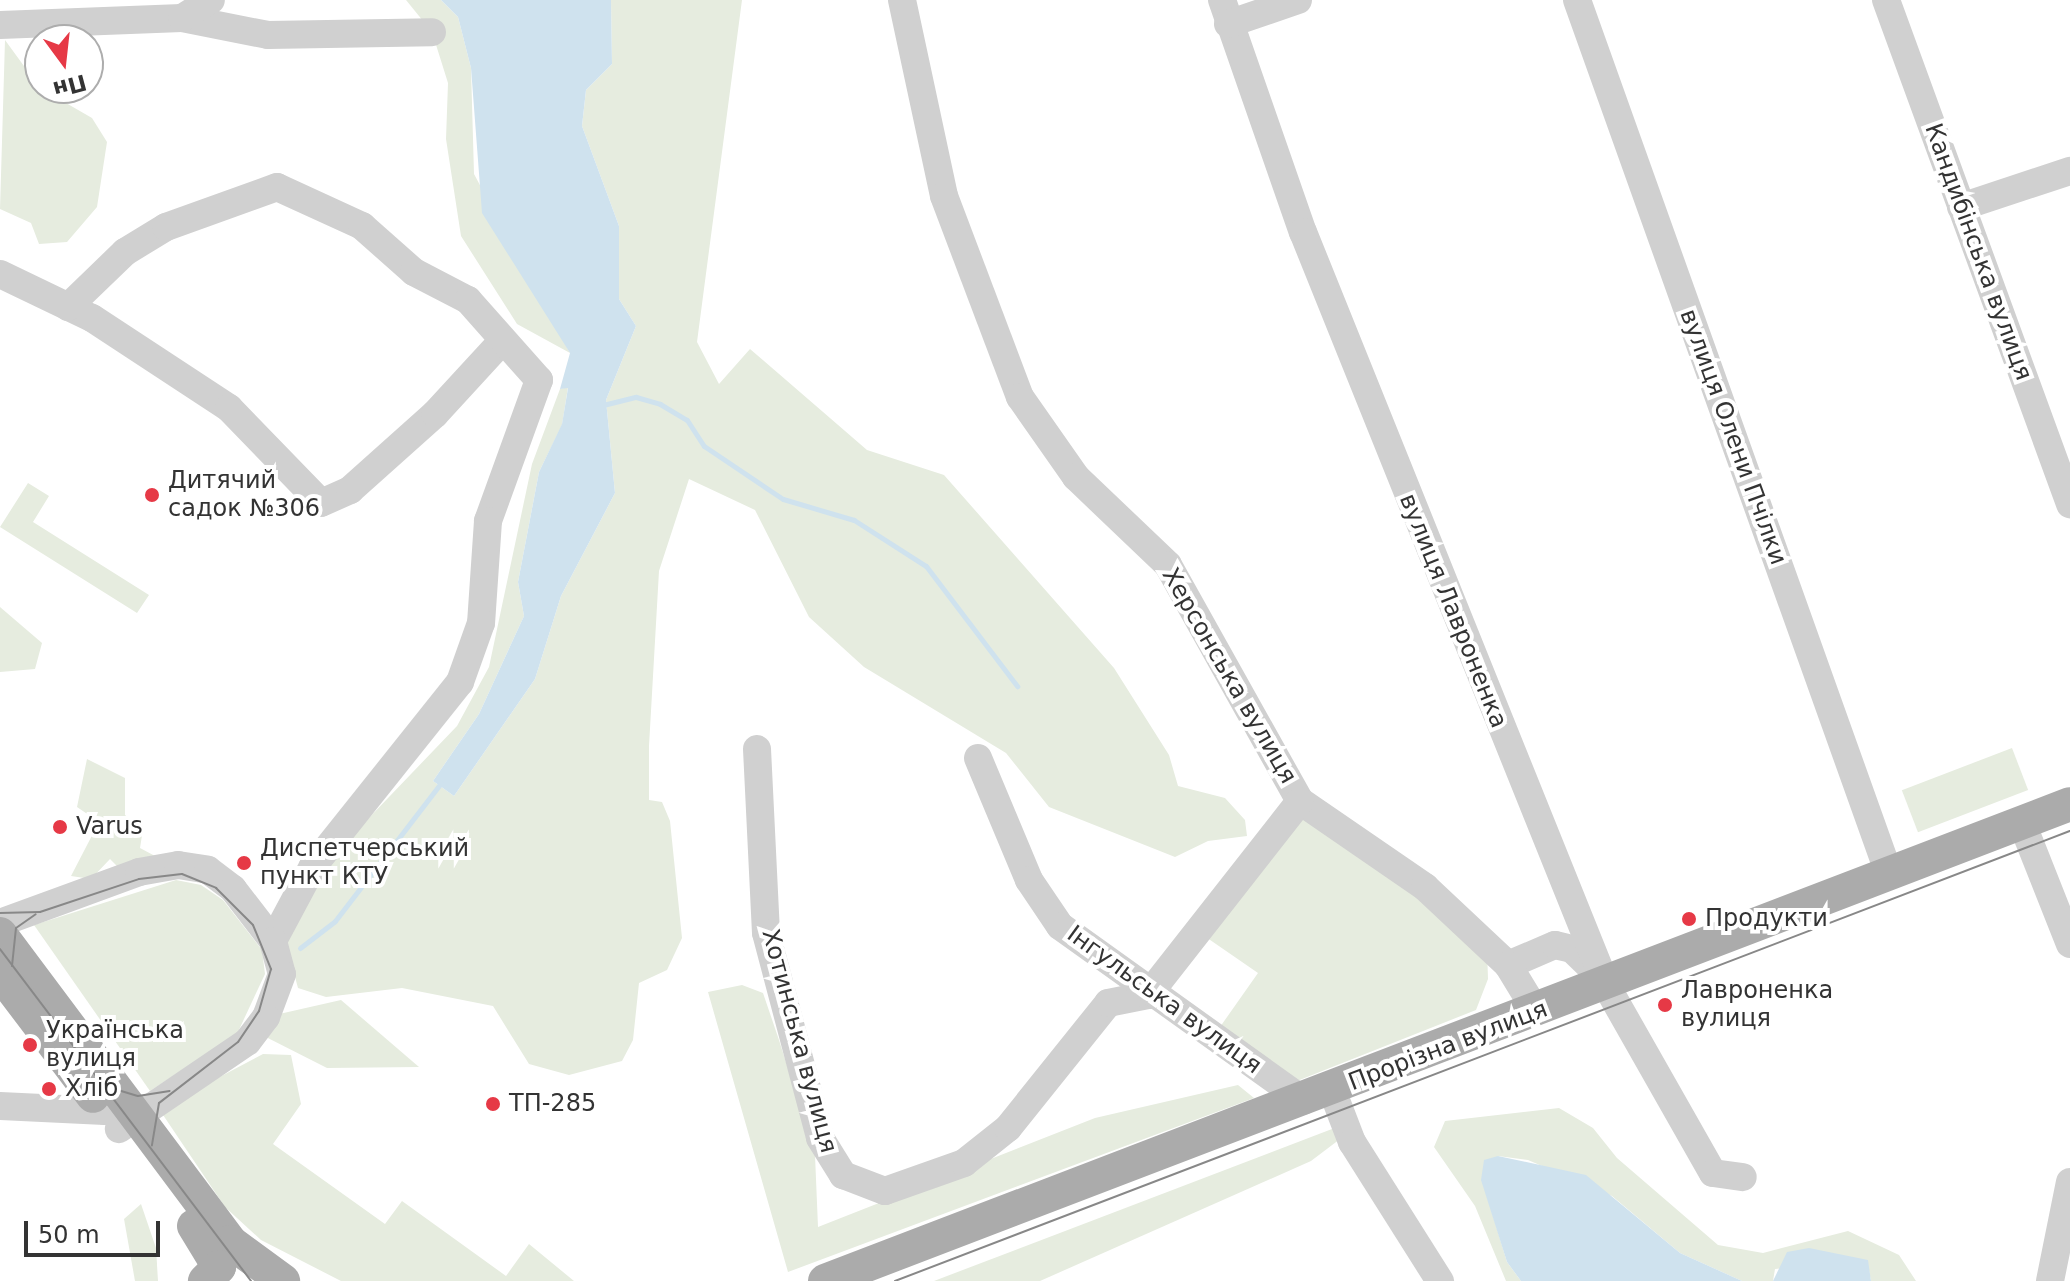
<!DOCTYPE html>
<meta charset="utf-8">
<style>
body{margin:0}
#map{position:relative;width:2070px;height:1281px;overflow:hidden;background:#fff;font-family:"DejaVu Sans",sans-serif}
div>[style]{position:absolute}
.green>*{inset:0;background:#e6ecdf;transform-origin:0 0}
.water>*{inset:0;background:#cfe2ee}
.stream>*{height:5px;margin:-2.5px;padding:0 2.5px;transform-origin:2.5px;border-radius:2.5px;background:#cfe2ee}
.minor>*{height:28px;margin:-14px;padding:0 14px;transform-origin:14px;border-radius:14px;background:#d0d0d0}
.major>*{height:34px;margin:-17px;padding:0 17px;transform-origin:17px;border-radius:17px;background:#ababab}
.tram>*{height:2px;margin:-1px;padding:0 1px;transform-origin:1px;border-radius:1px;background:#888}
.dots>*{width:22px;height:22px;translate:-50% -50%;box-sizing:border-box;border:4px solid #fff;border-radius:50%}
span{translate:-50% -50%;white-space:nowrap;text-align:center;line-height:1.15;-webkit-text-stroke:8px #fff;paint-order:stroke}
.street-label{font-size:24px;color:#333}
.poi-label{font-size:24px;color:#333}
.left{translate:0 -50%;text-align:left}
.north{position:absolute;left:24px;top:24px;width:80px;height:80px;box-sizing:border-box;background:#fff;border:2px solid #adadad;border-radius:50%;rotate:165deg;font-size:22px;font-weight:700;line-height:32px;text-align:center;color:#333}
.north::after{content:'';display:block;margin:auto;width:28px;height:36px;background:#e63946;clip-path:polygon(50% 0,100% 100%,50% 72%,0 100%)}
.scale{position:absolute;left:24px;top:1221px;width:136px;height:36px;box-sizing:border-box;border:4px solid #333;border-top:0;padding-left:10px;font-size:24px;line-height:28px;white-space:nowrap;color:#333;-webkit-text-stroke:6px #fff;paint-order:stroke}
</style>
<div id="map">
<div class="green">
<div style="clip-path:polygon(406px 0,441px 0,458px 17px,471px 68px,474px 174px,570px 353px,517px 324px,461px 236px,446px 139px,448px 83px,432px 32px)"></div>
<div style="clip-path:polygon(611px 0,742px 0,697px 342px,719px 384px,750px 349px,867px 450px,944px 475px,1114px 668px,1169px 755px,1178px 786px,1225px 798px,1245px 820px,1247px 836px,1208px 841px,1175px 857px,1049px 807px,1006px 753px,864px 667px,809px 617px,755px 510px,689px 479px,659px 571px,649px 746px,649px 800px,662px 802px,670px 821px,682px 938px,667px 970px,639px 983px,633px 1040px,622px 1061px,569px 1075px,529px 1064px,493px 1006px,402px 988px,326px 997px,298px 988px,285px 940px,343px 845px,457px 726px,489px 667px,532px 464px,560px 389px,568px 387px,562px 425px,539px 472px,518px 582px,524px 616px,479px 714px,433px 781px,454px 796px,535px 679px,561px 596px,615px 493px,606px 400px,636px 326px,619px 299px,619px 226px,582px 126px,586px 90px,612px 64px)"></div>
<div style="clip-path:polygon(5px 40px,40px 88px,92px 118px,107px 142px,97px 207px,67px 242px,39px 244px,31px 223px,0 209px)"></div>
<div style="clip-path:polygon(28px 483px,49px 496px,33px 522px,149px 595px,137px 613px,0 527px)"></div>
<div style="clip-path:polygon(0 607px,42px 643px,35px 669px,0 672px)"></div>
<div style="left:2012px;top:748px;width:45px;height:118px;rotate:69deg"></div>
<div style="clip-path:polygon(87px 759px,125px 778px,125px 815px,143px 829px,140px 848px,155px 856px,123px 872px,110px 859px,91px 879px,71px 876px,99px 822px,77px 807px)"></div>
<div style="clip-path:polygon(1300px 801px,1487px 948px,1488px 979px,1476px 1010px,1297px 1081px,1220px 1027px,1258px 973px,1200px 933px)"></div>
<div style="clip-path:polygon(176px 880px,201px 885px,223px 900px,262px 950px,265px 974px,237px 1034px,150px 1091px,34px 925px)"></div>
<div style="clip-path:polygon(742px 985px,763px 993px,779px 1040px,815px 1155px,818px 1227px,1095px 1118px,1238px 1085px,1254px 1098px,788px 1272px,708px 992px)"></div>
<div style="clip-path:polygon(341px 1000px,419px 1067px,327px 1068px,256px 1032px,266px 1017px)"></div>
<div style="clip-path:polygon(263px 1054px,291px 1055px,301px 1104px,273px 1144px,385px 1224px,402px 1201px,506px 1276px,529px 1244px,574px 1281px,341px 1281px,261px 1240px,225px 1207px,159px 1109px)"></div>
<div style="clip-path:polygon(1559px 1108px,1593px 1128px,1617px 1158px,1718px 1245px,1763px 1253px,1848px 1231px,1899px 1255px,1916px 1281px,1871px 1281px,1867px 1260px,1775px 1269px,1773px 1281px,1742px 1281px,1680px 1253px,1612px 1196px,1528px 1160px,1498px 1156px,1482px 1180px,1507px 1262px,1521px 1281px,1506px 1281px,1475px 1206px,1434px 1147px,1445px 1121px)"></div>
<div style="clip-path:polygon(1345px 1124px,1348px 1133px,1311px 1161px,1040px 1281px,934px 1281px)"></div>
<div style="clip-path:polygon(141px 1204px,156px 1248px,158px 1281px,135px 1281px,124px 1219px)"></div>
</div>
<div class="water">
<div style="clip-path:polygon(441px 0,611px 0,612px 64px,586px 90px,582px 126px,619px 226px,619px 299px,636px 326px,606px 400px,615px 493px,561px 596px,535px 679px,454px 796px,433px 781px,479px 714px,524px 616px,518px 582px,539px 472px,562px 424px,568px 388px,560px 389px,570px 353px,482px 213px,471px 68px,458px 17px)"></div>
<div style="clip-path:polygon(1498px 1156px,1586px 1175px,1680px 1253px,1742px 1281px,1521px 1281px,1507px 1262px,1481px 1180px,1484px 1160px)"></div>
<div style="clip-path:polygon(1809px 1248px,1868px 1260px,1871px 1281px,1773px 1281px,1787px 1252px)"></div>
</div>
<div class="stream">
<div style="left:603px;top:405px;width:34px;rotate:-14deg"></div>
<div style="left:636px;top:397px;width:25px;rotate:16deg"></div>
<div style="left:660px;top:404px;width:31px;rotate:31deg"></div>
<div style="left:687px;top:420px;width:31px;rotate:57deg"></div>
<div style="left:704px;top:446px;width:95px;rotate:33.9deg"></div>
<div style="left:783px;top:499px;width:74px;rotate:16.5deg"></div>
<div style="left:854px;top:520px;width:85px;rotate:32.6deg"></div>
<div style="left:926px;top:566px;width:151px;rotate:52.8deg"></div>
<div style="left:300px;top:948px;width:44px;rotate:-37.6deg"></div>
<div style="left:335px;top:921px;width:174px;rotate:-52.5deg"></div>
</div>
<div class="minor">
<div style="left:902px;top:0;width:200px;rotate:77.9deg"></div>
<div style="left:944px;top:196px;width:215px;rotate:69.3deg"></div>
<div style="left:1020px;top:397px;width:98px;rotate:55deg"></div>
<div style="left:1076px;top:477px;width:127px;rotate:43.7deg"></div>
<div style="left:1168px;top:565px;width:270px;rotate:60.8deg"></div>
<div style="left:1300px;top:801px;width:152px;rotate:34.5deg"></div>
<div style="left:1425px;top:887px;width:114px;rotate:43.2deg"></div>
<div style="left:1508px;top:965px;width:51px;rotate:-23.1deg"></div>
<div style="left:1555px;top:945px;width:17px;rotate:13deg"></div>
<div style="left:1572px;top:949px;width:33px;rotate:44deg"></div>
<div style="left:1222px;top:0;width:246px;rotate:70.8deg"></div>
<div style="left:1303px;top:232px;width:812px;rotate:68.08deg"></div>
<div style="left:1606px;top:985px;width:216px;rotate:60.4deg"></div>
<div style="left:1713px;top:1173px;width:30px;rotate:8deg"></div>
<div style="left:1577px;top:0;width:928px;rotate:70.35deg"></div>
<div style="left:1886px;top:0;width:537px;rotate:69.94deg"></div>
<div style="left:182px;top:18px;width:88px;rotate:11.2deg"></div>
<div style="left:268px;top:35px;width:164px;rotate:-1deg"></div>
<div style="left:1228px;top:24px;width:74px;rotate:-18.9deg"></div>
<div style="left:0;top:25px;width:182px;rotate:-2.2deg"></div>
<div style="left:182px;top:18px;width:34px;rotate:-32deg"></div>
<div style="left:1961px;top:207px;width:115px;rotate:-18.3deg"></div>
<div style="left:0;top:274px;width:102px;rotate:25.6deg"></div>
<div style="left:92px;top:318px;width:164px;rotate:33.3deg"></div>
<div style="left:229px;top:408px;width:132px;rotate:45.9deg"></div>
<div style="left:321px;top:503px;width:32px;rotate:-24deg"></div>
<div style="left:350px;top:490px;width:114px;rotate:-41.8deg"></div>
<div style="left:435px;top:414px;width:100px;rotate:-47.4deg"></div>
<div style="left:68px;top:307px;width:79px;rotate:-44deg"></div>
<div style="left:125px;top:252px;width:48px;rotate:-31.4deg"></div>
<div style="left:166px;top:227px;width:118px;rotate:-19.8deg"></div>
<div style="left:277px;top:187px;width:94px;rotate:24.6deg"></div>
<div style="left:362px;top:226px;width:69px;rotate:41.5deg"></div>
<div style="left:414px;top:272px;width:61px;rotate:27.4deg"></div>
<div style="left:468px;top:300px;width:107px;rotate:48.4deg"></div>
<div style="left:539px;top:380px;width:150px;rotate:109.9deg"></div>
<div style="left:488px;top:521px;width:102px;rotate:93.9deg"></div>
<div style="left:481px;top:623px;width:63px;rotate:109.6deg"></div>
<div style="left:460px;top:682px;width:236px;rotate:128.6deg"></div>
<div style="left:313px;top:866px;width:85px;rotate:118.1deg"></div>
<div style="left:757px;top:749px;width:184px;rotate:87.2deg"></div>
<div style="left:766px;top:933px;width:212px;rotate:75.2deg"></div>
<div style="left:820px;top:1138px;width:44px;rotate:58.1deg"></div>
<div style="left:843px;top:1175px;width:45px;rotate:20.9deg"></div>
<div style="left:885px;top:1191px;width:84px;rotate:-19.5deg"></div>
<div style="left:964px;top:1163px;width:56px;rotate:-38.5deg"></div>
<div style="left:1008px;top:1128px;width:160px;rotate:-51.3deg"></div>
<div style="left:1108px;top:1003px;width:41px;rotate:-11.3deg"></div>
<div style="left:1148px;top:995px;width:246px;rotate:-51.9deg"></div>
<div style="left:978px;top:758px;width:132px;rotate:67.3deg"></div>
<div style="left:1029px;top:880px;width:55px;rotate:56deg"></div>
<div style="left:1060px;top:926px;width:300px;rotate:35.6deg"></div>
<div style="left:2022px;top:823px;width:130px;rotate:68.4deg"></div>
<div style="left:0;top:923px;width:148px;rotate:-20.1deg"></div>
<div style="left:139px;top:872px;width:40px;rotate:-10deg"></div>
<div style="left:178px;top:865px;width:30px;rotate:9deg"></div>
<div style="left:208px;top:870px;width:31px;rotate:37deg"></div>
<div style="left:233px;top:889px;width:66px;rotate:52.4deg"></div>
<div style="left:273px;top:941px;width:34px;rotate:75deg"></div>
<div style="left:282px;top:974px;width:46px;rotate:110.4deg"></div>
<div style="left:266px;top:1017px;width:31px;rotate:127deg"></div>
<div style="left:247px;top:1042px;width:155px;rotate:145.8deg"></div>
<div style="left:1508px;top:965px;width:54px;rotate:58.7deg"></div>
<div style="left:1332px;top:1090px;width:56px;rotate:69deg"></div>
<div style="left:1352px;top:1142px;width:165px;rotate:57.7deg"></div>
<div style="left:0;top:1106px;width:105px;rotate:2.7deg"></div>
<div style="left:105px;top:1111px;width:22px;rotate:-36deg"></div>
<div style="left:2050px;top:1281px;width:101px;rotate:-78.6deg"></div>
</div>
<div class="major">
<div style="left:0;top:934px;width:384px;rotate:53.2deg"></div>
<div style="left:230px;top:1242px;width:66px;rotate:36.3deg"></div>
<div style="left:0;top:973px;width:154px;rotate:52.9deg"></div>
<div style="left:194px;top:1226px;width:48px;rotate:58.6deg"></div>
<div style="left:219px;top:1267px;width:20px;rotate:135deg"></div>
<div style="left:825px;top:1281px;width:1333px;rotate:-20.96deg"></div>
</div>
<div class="tram">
<div style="left:0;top:913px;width:40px;rotate:-1.4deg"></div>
<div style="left:40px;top:912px;width:104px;rotate:-18.4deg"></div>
<div style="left:139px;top:879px;width:43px;rotate:-6.6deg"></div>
<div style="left:182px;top:874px;width:37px;rotate:22deg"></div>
<div style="left:216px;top:888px;width:52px;rotate:45deg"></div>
<div style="left:253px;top:925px;width:48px;rotate:67.8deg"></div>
<div style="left:271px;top:969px;width:44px;rotate:105.9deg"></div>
<div style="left:259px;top:1011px;width:37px;rotate:124deg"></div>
<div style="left:238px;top:1042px;width:100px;rotate:142.3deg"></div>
<div style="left:159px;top:1103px;width:43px;rotate:99.5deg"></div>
<div style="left:0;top:949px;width:416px;rotate:52.9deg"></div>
<div style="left:12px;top:966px;width:38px;rotate:-84deg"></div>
<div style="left:16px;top:928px;width:24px;rotate:-35deg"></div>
<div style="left:108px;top:1087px;width:31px;rotate:17deg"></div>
<div style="left:138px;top:1096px;width:32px;rotate:-9deg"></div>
<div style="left:895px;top:1281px;width:1258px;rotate:-20.96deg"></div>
</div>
<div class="dots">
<div style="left:152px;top:495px;background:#e63946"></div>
<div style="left:60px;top:827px;background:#e63946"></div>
<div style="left:244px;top:863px;background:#e63946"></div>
<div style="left:1689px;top:919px;background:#e63946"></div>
<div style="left:1665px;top:1005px;background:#e63946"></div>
<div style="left:30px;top:1045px;background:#e63946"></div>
<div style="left:49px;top:1089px;background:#e63946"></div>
<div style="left:493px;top:1104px;background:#e63946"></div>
</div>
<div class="street-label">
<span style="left:1978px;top:252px;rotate:70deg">Кандибінська вулиця</span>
<span style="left:1733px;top:437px;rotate:70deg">вулиця Олени Пчілки</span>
<span style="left:1453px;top:611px;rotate:68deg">вулиця Лавроненка</span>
<span style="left:1229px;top:676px;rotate:60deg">Херсонська вулиця</span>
<span style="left:1164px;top:1000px;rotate:36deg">Інгульська вулиця</span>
<span style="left:799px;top:1041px;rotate:75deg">Хотинська вулиця</span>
<span style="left:1448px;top:1046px;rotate:-21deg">Прорізна вулиця</span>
</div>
<div class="poi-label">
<span class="left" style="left:168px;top:495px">Дитячий<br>садок №306</span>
<span class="left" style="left:76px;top:827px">Varus</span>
<span class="left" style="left:260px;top:863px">Диспетчерський<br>пункт КТУ</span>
<span class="left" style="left:1705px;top:919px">Продукти</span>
<span class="left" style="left:1681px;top:1005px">Лавроненка<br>вулиця</span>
<span class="left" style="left:46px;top:1045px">Українська<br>вулиця</span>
<span class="left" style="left:65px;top:1089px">Хліб</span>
<span class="left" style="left:509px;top:1104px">ТП-285</span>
</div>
<div class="north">Пн</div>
<div class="scale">50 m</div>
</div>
